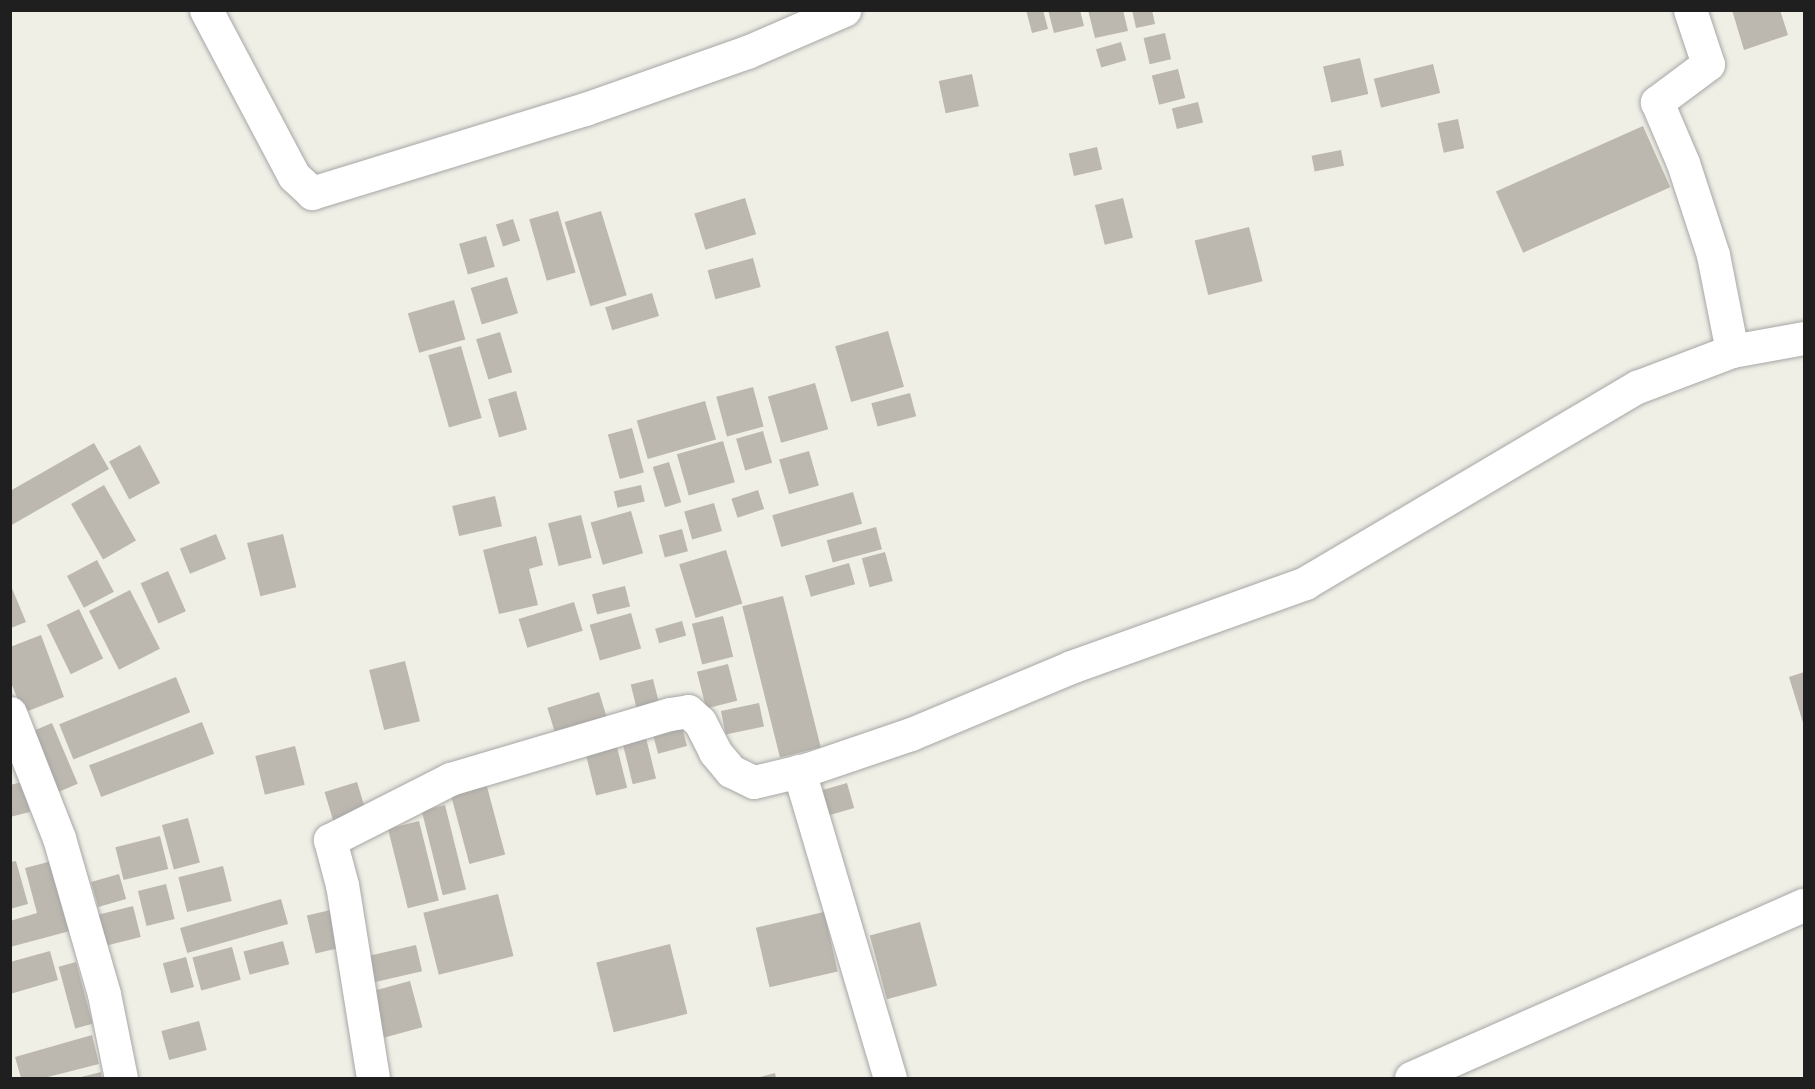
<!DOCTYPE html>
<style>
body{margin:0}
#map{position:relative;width:1815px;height:1089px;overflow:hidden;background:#f0efe6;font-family:"Work Sans",sans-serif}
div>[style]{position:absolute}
.building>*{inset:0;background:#bdb8af;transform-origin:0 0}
.roads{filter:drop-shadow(0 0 2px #a6a6a6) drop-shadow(0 0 2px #a6a6a6)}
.minor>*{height:33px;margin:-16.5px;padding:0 16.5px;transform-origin:16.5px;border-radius:16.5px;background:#fff}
span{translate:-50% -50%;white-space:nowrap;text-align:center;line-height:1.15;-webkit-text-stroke:4.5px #fff;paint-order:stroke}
.frame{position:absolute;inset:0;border:12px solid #1f1f1f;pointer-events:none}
</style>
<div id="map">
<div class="building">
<div style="clip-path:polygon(1026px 10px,1043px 10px,1048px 29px,1032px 33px)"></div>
<div style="clip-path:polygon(1048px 10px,1080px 10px,1084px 26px,1054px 33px)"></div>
<div style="clip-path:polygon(1088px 10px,1123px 10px,1128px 31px,1095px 38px)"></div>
<div style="clip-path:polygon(1132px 10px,1152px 10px,1155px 24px,1136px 28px)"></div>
<div style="clip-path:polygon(1732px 10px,1780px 10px,1788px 35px,1744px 50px)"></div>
<div style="left:1165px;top:33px;width:27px;height:22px;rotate:77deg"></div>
<div style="left:1121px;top:42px;width:19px;height:26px;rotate:74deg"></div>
<div style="left:1360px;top:58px;width:37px;height:38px;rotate:77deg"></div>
<div style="left:1433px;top:64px;width:30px;height:61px;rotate:76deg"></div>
<div style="left:1178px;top:69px;width:30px;height:27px;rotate:76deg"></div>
<div style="left:972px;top:74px;width:33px;height:34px;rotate:78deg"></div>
<div style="left:1198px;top:102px;width:21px;height:27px;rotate:76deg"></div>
<div style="left:1458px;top:119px;width:30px;height:21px;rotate:78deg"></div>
<div style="left:1643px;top:126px;width:67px;height:161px;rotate:66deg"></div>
<div style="left:1097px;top:147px;width:23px;height:29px;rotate:77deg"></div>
<div style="left:1341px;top:150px;width:16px;height:30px;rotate:79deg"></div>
<div style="left:745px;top:198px;width:38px;height:53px;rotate:73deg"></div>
<div style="left:1123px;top:198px;width:41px;height:29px;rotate:76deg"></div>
<div style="left:558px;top:211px;width:64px;height:30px;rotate:74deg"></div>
<div style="left:601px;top:211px;width:88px;height:38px;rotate:73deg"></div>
<div style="left:513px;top:219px;width:23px;height:18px;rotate:72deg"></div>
<div style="left:1249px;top:227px;width:56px;height:56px;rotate:76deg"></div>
<div style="left:486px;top:236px;width:32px;height:28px;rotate:74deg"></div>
<div style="left:753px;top:258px;width:30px;height:47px;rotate:75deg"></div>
<div style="left:507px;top:277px;width:38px;height:38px;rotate:73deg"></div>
<div style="left:652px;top:293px;width:24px;height:49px;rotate:73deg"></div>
<div style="left:454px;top:300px;width:41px;height:48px;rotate:74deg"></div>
<div style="left:888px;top:331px;width:58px;height:55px;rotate:74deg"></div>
<div style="left:500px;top:332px;width:42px;height:25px;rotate:73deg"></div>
<div style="left:461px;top:346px;width:75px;height:34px;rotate:74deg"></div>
<div style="left:815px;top:383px;width:48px;height:49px;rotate:74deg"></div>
<div style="left:753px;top:387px;width:41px;height:38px;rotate:75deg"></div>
<div style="left:516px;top:391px;width:40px;height:29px;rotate:74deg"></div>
<div style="left:910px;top:393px;width:24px;height:40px;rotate:75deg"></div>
<div style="left:705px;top:401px;width:40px;height:71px;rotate:74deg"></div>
<div style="left:632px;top:428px;width:46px;height:25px;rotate:75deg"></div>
<div style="left:763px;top:431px;width:33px;height:28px;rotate:74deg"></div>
<div style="left:723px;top:441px;width:43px;height:48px;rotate:74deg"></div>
<div style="clip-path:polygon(94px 443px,109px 469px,10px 526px,10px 491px)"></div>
<div style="left:140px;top:445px;width:43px;height:35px;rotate:62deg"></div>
<div style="left:809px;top:451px;width:36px;height:31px;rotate:74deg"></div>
<div style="left:669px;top:462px;width:42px;height:17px;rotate:73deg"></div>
<div style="left:104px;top:485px;width:64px;height:38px;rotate:60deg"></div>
<div style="left:641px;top:485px;width:17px;height:28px;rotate:77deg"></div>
<div style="left:758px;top:490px;width:20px;height:28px;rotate:72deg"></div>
<div style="left:853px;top:492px;width:33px;height:84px;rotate:74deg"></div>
<div style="left:495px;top:496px;width:31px;height:44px;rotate:77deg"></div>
<div style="left:714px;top:503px;width:29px;height:31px;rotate:74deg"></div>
<div style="left:631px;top:511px;width:44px;height:42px;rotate:74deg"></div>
<div style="left:581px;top:515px;width:44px;height:34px;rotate:76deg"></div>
<div style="left:876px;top:527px;width:23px;height:51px;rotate:75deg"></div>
<div style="left:682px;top:529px;width:23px;height:24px;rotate:75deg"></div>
<div style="left:216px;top:534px;width:27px;height:39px;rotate:68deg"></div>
<div style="left:283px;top:534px;width:55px;height:37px;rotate:76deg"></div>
<div style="clip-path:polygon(536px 536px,543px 565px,529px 569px,538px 605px,499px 614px,483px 550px)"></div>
<div style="left:726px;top:550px;width:56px;height:49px;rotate:73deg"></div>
<div style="left:885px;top:552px;width:30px;height:24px;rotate:75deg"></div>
<div style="left:97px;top:560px;width:36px;height:34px;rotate:62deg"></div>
<div style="left:849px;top:563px;width:22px;height:46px;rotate:74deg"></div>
<div style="left:168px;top:571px;width:44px;height:30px;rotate:66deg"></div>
<div style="clip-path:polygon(11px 586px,26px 622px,11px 628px)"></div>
<div style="left:625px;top:586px;width:21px;height:34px;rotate:76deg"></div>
<div style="left:130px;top:590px;width:66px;height:46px;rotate:63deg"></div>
<div style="left:783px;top:596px;width:156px;height:42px;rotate:76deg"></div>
<div style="left:574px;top:602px;width:30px;height:58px;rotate:73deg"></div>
<div style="left:79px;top:609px;width:55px;height:36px;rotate:64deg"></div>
<div style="left:631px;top:613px;width:37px;height:43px;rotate:74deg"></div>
<div style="left:723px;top:616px;width:42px;height:32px;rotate:76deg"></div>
<div style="left:682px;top:621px;width:15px;height:28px;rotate:74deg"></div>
<div style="clip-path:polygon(41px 635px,64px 697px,23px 713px,10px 680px,10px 647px)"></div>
<div style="left:405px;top:661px;width:62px;height:37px;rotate:76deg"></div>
<div style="left:728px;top:664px;width:38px;height:32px;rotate:76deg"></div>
<div style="clip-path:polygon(1804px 672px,1804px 726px,1789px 677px)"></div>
<div style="left:176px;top:677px;width:38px;height:126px;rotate:68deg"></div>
<div style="left:653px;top:679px;width:36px;height:23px;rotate:76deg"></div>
<div style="left:599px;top:692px;width:30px;height:54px;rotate:73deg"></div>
<div style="left:759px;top:703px;width:24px;height:39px;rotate:78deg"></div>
<div style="left:679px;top:716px;width:31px;height:30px;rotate:75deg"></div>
<div style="left:202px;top:722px;width:34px;height:121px;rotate:69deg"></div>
<div style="left:52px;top:723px;width:66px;height:25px;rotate:67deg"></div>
<div style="left:643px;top:726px;width:54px;height:24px;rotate:76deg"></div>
<div style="left:616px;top:743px;width:46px;height:32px;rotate:76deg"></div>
<div style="left:295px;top:746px;width:40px;height:41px;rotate:76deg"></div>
<div style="clip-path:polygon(22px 782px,30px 812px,10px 817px,10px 785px)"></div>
<div style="left:357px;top:782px;width:34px;height:34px;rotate:73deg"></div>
<div style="left:486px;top:783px;width:74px;height:37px;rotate:75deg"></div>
<div style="left:847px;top:783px;width:26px;height:35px;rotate:74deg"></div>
<div style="left:445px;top:805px;width:87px;height:24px;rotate:76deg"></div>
<div style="left:188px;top:818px;width:46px;height:27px;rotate:75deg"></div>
<div style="left:419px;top:821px;width:82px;height:32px;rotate:76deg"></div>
<div style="left:160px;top:836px;width:34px;height:46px;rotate:76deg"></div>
<div style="clip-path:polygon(16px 861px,28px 904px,10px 909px,10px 862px)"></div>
<div style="clip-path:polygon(52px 861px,70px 931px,10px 947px,10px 921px,37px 913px,25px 868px)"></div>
<div style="left:223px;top:866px;width:36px;height:46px;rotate:76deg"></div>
<div style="left:119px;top:874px;width:26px;height:29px;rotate:74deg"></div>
<div style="left:166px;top:884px;width:36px;height:29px;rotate:76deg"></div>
<div style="left:498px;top:894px;width:64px;height:77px;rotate:76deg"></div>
<div style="left:281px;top:899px;width:26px;height:105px;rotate:74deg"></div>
<div style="left:133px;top:906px;width:32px;height:38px;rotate:76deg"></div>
<div style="left:339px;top:908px;width:39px;height:33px;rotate:77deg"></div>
<div style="left:824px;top:912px;width:61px;height:70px;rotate:77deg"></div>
<div style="left:920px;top:922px;width:66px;height:52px;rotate:75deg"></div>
<div style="left:283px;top:941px;width:24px;height:41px;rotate:75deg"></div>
<div style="left:670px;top:944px;width:72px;height:76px;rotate:76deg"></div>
<div style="left:416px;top:945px;width:27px;height:58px;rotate:77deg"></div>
<div style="left:232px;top:947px;width:34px;height:41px;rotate:75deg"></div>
<div style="clip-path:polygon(50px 951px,58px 980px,10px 994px,10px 962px)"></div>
<div style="left:186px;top:957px;width:31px;height:24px;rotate:75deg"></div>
<div style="left:76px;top:962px;width:64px;height:18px;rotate:75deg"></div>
<div style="left:410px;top:981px;width:48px;height:44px;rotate:75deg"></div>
<div style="left:199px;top:1021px;width:30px;height:39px;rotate:75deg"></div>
<div style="clip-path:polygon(92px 1035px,99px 1064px,44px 1078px,21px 1078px,15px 1057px)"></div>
<div style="clip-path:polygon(101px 1072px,102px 1078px,77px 1078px)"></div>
<div style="clip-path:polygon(775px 1073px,776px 1078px,756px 1078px)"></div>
</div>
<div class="roads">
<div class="minor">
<div style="left:206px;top:10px;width:188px;rotate:62.1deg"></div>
<div style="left:294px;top:176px;width:25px;rotate:43deg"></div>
<div style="left:312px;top:193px;width:286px;rotate:-17.1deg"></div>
<div style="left:585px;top:109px;width:172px;rotate:-19.4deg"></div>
<div style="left:747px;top:52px;width:106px;rotate:-23.4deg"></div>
<div style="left:1690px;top:10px;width:57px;rotate:71.6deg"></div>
<div style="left:1708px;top:64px;width:64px;rotate:143.3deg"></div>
<div style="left:1657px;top:102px;width:66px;rotate:66.9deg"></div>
<div style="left:1683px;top:163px;width:97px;rotate:71.9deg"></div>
<div style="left:1713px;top:255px;width:98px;rotate:78.8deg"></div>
<div style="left:10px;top:713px;width:134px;rotate:68.6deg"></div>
<div style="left:59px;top:838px;width:162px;rotate:73.9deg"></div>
<div style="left:104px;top:994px;width:86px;rotate:78.6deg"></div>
<div style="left:799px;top:771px;width:320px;rotate:73.5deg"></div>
<div style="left:373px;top:1078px;width:195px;rotate:-99.1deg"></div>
<div style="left:342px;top:885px;width:47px;rotate:-104.9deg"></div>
<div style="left:330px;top:840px;width:135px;rotate:-26.9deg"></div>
<div style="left:450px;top:779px;width:229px;rotate:-16.5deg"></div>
<div style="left:670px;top:714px;width:18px;rotate:-9deg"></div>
<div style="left:688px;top:711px;width:16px;rotate:43deg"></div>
<div style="left:700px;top:722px;width:34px;rotate:63deg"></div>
<div style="left:715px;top:752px;width:25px;rotate:50deg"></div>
<div style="left:731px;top:771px;width:25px;rotate:26deg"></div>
<div style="left:754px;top:782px;width:56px;rotate:-13.5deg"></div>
<div style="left:808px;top:769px;width:109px;rotate:-18.8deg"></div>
<div style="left:911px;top:734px;width:173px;rotate:-22.7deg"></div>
<div style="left:1071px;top:667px;width:249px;rotate:-19.7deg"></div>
<div style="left:1305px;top:583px;width:386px;rotate:-30.6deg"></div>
<div style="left:1637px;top:387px;width:102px;rotate:-20.8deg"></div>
<div style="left:1732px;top:351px;width:73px;rotate:-10.2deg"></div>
<div style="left:1411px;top:1078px;width:429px;rotate:-23.8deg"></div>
</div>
</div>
<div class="frame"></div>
</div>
